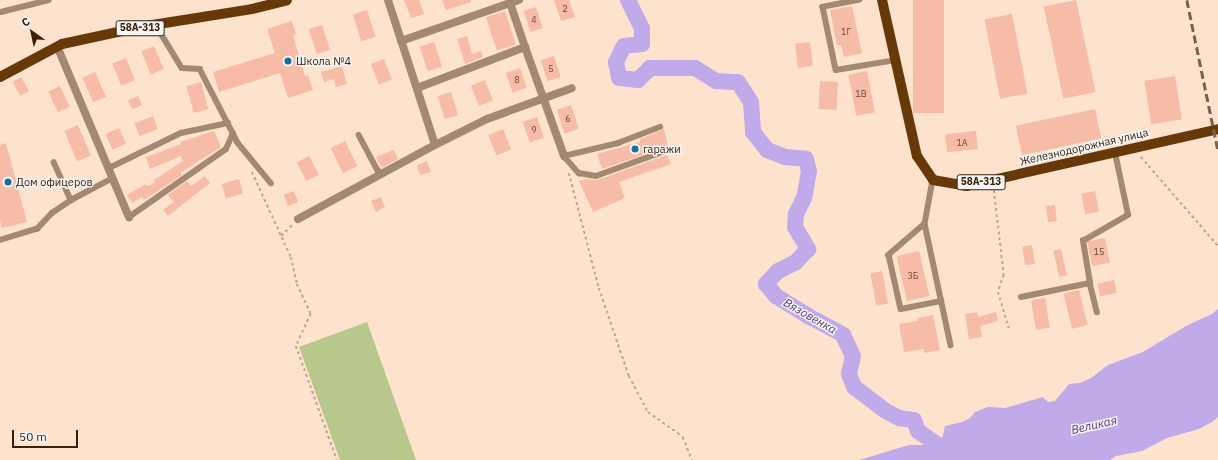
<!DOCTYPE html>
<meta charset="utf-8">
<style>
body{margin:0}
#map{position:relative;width:1218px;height:460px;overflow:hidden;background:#fde2cd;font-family:"IBM Plex Sans",sans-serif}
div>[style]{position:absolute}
.green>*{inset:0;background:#b8c78c}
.water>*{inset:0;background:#c0aaea}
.river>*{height:16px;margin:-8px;padding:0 8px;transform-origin:8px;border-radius:8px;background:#c0aaea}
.building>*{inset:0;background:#f6bca7;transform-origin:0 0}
.path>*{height:1.5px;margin-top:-0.75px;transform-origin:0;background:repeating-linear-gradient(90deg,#c0a590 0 3px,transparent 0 6px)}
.service>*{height:5.5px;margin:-2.75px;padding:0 2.75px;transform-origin:2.75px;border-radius:2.75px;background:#a38872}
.minor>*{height:8px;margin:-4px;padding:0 4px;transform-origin:4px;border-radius:4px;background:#a38872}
.primary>*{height:10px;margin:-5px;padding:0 5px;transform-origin:5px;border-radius:5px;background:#673909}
.rail>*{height:2.5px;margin-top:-1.25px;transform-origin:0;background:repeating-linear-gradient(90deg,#7b614b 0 8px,transparent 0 12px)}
.dots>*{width:11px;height:11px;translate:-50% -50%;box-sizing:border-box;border:2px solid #f5f5f5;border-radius:50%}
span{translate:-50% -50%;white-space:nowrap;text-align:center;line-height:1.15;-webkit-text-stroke:3px #f5f5f5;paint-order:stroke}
.number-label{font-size:9px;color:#694832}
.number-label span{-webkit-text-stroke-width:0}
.shield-label span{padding:1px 3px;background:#f5f5f5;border:1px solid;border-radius:3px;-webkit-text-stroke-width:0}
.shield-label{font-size:10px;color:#3a210b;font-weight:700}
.poi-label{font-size:11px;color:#3a210b}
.left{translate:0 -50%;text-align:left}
.street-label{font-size:11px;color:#3a210b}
.water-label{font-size:12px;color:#553781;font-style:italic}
.north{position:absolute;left:12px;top:12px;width:40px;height:40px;-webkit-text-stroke:3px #f5f5f5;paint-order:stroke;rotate:327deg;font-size:11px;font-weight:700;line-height:16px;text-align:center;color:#3a210b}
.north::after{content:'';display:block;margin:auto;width:14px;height:18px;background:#3a210b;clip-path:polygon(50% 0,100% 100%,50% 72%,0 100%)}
.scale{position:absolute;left:12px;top:430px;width:66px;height:18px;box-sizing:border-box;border:2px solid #3a210b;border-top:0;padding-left:5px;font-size:12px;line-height:14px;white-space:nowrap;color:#3a210b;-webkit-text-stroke:3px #f5f5f5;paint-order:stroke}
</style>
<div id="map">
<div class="green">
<div style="clip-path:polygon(367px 322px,416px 460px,340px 460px,299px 347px)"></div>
</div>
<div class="water">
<div style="clip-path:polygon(1218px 309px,1218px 417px,1212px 422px,1199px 429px,1167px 438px,1142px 451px,1116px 456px,1110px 460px,859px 460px,909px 445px,938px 445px,942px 439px,945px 426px,962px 422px,970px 418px,975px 412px,988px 407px,1005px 408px,1043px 397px,1048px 402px,1055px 401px,1069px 384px,1080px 383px,1091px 378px,1108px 365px,1143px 352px,1186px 326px,1212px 314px)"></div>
</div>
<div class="river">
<div style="left:628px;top:0;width:32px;rotate:64deg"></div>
<div style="left:642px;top:29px;width:15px;rotate:90deg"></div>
<div style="left:642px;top:44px;width:18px;rotate:174deg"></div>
<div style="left:624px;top:46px;width:18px;rotate:117deg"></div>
<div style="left:616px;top:62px;width:16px;rotate:79deg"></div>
<div style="left:619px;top:78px;width:19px;rotate:6deg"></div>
<div style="left:638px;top:80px;width:17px;rotate:-45deg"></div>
<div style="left:650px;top:68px;width:45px"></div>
<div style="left:695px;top:68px;width:25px;rotate:32deg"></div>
<div style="left:716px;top:81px;width:22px;rotate:3deg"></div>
<div style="left:738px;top:82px;width:24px;rotate:57deg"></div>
<div style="left:751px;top:102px;width:30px;rotate:86deg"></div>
<div style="left:753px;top:132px;width:23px;rotate:52deg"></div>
<div style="left:767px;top:150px;width:19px;rotate:21deg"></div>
<div style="left:785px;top:157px;width:21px;rotate:5deg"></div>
<div style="left:806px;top:159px;width:12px;rotate:76deg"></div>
<div style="left:809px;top:171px;width:27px;rotate:100deg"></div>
<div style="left:804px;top:198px;width:18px;rotate:117deg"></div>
<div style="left:796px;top:214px;width:13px;rotate:94deg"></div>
<div style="left:795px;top:227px;width:26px;rotate:59deg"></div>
<div style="left:808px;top:249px;width:18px;rotate:133deg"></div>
<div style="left:796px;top:262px;width:20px;rotate:153deg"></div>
<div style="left:778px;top:271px;width:18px;rotate:133deg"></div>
<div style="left:766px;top:284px;width:16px;rotate:50deg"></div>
<div style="left:776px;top:296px;width:38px;rotate:32deg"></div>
<div style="left:808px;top:316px;width:40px;rotate:28deg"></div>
<div style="left:843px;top:335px;width:23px;rotate:65deg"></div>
<div style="left:853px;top:356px;width:18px;rotate:103deg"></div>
<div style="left:849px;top:374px;width:14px;rotate:69deg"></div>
<div style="left:854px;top:387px;width:38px;rotate:37deg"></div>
<div style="left:884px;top:410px;width:17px;rotate:28deg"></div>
<div style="left:899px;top:418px;width:15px;rotate:8deg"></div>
<div style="left:914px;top:420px;width:12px;rotate:70deg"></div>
<div style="left:918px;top:431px;width:24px;rotate:35deg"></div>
<div style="left:938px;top:445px;width:16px;rotate:75deg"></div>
</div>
<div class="building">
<div style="clip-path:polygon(404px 0,419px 0,424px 14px,411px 18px)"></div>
<div style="clip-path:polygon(442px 0,471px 0,471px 2px,446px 10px)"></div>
<div style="clip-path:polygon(554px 0,569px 0,575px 17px,561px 21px)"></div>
<div style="left:913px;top:0;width:31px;height:113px"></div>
<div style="left:1076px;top:0;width:94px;height:33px;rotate:78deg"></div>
<div style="clip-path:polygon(852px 6px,862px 53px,844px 57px,841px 45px,837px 45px,830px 10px)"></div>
<div style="left:536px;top:7px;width:22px;height:13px;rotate:72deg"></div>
<div style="left:367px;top:10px;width:28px;height:15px;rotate:72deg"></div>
<div style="left:505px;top:11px;width:35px;height:20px;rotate:72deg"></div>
<div style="left:1012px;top:14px;width:81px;height:28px;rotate:79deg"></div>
<div style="clip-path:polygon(292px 21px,296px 34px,293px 35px,305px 76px,308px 75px,313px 90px,288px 98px,280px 73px,219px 92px,213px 72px,275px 53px,267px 29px)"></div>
<div style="left:322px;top:25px;width:26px;height:14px;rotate:72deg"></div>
<div style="clip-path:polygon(467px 36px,472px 54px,481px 51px,483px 57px,465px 64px,457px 39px)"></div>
<div style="left:434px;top:42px;width:26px;height:15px;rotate:72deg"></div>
<div style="left:810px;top:42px;width:24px;height:15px;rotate:83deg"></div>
<div style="left:154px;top:46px;width:25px;height:14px;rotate:67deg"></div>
<div style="left:554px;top:56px;width:22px;height:14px;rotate:72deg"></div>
<div style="left:126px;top:58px;width:24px;height:15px;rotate:68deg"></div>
<div style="left:384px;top:59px;width:22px;height:14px;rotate:69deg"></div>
<div style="clip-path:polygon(342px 66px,347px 84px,336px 87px,334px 79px,324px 82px,321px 72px)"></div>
<div style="left:520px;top:68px;width:21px;height:15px;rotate:71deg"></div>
<div style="left:867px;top:71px;width:42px;height:19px;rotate:79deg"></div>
<div style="left:95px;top:72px;width:27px;height:14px;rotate:66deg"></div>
<div style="left:1175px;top:76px;width:44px;height:31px;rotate:81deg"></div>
<div style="left:21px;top:77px;width:16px;height:10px;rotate:60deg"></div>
<div style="left:485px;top:80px;width:22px;height:15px;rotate:69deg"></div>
<div style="left:820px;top:81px;width:18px;height:28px;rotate:3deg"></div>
<div style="left:201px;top:82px;width:28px;height:15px;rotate:75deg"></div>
<div style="left:60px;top:86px;width:23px;height:13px;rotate:65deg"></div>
<div style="left:451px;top:92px;width:24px;height:14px;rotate:73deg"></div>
<div style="left:138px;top:96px;width:10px;height:11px;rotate:66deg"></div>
<div style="left:571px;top:105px;width:25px;height:15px;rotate:72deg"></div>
<div style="left:1095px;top:109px;width:30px;height:81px;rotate:78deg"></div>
<div style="left:153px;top:116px;width:14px;height:20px;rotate:69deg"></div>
<div style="left:537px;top:117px;width:22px;height:15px;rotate:72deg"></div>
<div style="left:78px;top:125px;width:33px;height:15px;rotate:67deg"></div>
<div style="left:119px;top:128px;width:17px;height:15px;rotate:65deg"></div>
<div style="left:503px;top:129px;width:22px;height:16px;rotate:68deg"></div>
<div style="clip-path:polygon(664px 129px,668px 146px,602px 169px,597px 154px,640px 142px,640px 139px)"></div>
<div style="clip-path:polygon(214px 131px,221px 147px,180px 173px,182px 175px,158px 191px,144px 200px,142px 197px,132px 203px,127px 195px,146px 184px,147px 186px,155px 183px,154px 180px,183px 161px,181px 156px,150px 169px,146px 157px,181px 144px,180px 142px)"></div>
<div style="left:976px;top:131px;width:18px;height:31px;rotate:84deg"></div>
<div style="left:345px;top:141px;width:28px;height:16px;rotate:64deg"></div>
<div style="clip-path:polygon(6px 143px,27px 222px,2px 228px,0 220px,0 145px)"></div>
<div style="clip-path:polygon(394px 150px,398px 159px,382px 168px,376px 157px)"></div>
<div style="clip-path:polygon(667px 155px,671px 164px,619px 182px,625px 198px,593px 212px,579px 181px,586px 179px,597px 180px)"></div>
<div style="left:309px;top:156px;width:21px;height:14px;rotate:62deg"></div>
<div style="clip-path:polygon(427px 161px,431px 172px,420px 175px,417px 165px)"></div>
<div style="clip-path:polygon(205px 176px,210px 183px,168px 216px,163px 210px,174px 202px,168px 195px,187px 181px,191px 186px)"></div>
<div style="left:239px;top:179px;width:15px;height:18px;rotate:74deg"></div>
<div style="left:294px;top:191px;width:12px;height:11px;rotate:70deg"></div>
<div style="left:1095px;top:191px;width:21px;height:14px;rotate:79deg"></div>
<div style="clip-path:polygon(381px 197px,385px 207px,376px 212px,371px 201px)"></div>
<div style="left:1055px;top:205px;width:16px;height:9px;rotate:83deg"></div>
<div style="left:1105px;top:238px;width:25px;height:18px;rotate:79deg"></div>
<div style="left:1032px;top:245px;width:19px;height:10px;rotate:81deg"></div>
<div style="left:1061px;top:249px;width:27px;height:8px;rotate:77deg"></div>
<div style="left:919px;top:251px;width:46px;height:23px;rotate:77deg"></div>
<div style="left:882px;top:271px;width:33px;height:12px;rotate:79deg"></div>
<div style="left:1114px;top:280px;width:13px;height:17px;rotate:77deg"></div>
<div style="left:1079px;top:290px;width:36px;height:16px;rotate:76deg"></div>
<div style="left:1045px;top:298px;width:30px;height:14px;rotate:81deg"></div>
<div style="clip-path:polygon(977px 312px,978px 317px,996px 312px,998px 321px,980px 326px,982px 337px,969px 339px,965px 314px)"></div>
<div style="clip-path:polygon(933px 315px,940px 350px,924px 353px,924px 349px,904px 352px,899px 324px,918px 321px,918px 318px)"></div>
</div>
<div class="path">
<div style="left:1141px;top:157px;width:118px;rotate:49.1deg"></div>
<div style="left:252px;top:172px;width:94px;rotate:65.4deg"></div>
<div style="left:291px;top:257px;width:28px;rotate:77deg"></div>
<div style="left:297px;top:284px;width:33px;rotate:65deg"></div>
<div style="left:311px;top:314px;width:35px;rotate:115deg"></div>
<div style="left:296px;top:346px;width:121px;rotate:70.2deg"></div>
<div style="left:569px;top:173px;width:119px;rotate:75.4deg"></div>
<div style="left:599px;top:288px;width:93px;rotate:71.2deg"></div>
<div style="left:629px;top:376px;width:41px;rotate:62.2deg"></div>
<div style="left:648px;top:412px;width:43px;rotate:35.5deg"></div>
<div style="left:683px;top:437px;width:25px;rotate:69deg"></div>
<div style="left:994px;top:190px;width:86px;rotate:83.3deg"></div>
<div style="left:1004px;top:275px;width:18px;rotate:109deg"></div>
<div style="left:998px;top:292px;width:38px;rotate:73deg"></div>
<div style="left:281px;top:236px;width:16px;rotate:-45deg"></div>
</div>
<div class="service">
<div style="left:860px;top:0;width:38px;rotate:169deg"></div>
<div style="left:823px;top:7px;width:64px;rotate:78.3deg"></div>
<div style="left:836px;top:70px;width:61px;rotate:-9.5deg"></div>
<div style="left:1px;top:12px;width:49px;rotate:-14deg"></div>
<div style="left:156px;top:25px;width:50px;rotate:58.8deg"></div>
<div style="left:182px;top:68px;width:18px;rotate:3deg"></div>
<div style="left:200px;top:69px;width:83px;rotate:62.8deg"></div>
<div style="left:238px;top:143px;width:52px;rotate:50.5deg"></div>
<div style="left:359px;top:135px;width:40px;rotate:62deg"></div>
<div style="left:378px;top:170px;width:6px;rotate:45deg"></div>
<div style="left:564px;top:156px;width:23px;rotate:49deg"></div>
<div style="left:579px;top:173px;width:17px;rotate:10deg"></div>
<div style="left:596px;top:176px;width:77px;rotate:-19.9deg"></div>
<div style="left:564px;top:156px;width:56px;rotate:-13.5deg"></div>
<div style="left:618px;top:143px;width:45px;rotate:-20.9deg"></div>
<div style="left:54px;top:162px;width:42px;rotate:65.9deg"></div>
<div style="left:71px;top:200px;width:47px;rotate:-27.6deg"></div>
<div style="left:109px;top:168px;width:80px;rotate:-25.9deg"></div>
<div style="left:181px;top:133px;width:48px;rotate:-12deg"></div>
<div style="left:933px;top:180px;width:45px;rotate:100.3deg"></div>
<div style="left:925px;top:224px;width:48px;rotate:139.3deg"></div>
<div style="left:889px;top:255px;width:55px;rotate:77.5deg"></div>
<div style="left:901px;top:309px;width:41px;rotate:-11.3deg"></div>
<div style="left:129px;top:217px;width:118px;rotate:-35deg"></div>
<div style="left:226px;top:149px;width:17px;rotate:-66deg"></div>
<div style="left:925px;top:224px;width:124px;rotate:77.9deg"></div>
<div style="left:0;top:240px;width:39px;rotate:-17deg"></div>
<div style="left:37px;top:229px;width:22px;rotate:-47deg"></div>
<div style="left:52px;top:213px;width:23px;rotate:-34deg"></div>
<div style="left:1090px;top:283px;width:30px;rotate:76deg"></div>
<div style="left:1021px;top:297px;width:70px;rotate:-11.5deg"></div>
<div style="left:1090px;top:283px;width:43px;rotate:-99.5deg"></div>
<div style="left:1083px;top:241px;width:52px;rotate:-30deg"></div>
<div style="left:1128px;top:215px;width:63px;rotate:-101.8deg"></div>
</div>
<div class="minor">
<div style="left:388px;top:0;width:152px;rotate:72deg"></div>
<div style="left:435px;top:145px;width:58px;rotate:-26.6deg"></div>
<div style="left:487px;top:119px;width:90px;rotate:-20deg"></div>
<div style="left:401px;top:41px;width:125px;rotate:-19.2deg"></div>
<div style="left:57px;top:46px;width:186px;rotate:67.2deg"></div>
<div style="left:525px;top:47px;width:116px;rotate:70.3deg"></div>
<div style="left:417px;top:88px;width:116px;rotate:-20.8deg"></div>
<div style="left:525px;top:47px;width:46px;rotate:-108.8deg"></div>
<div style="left:298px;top:219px;width:156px;rotate:-28.4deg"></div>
</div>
<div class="primary">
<div style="left:882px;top:0;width:160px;rotate:77.4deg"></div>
<div style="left:917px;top:156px;width:29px;rotate:56deg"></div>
<div style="left:933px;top:180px;width:34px;rotate:10deg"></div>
<div style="left:966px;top:186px;width:258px;rotate:-12.7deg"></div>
<div style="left:0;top:77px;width:70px;rotate:-28deg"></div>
<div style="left:62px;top:44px;width:86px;rotate:-12.1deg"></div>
<div style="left:146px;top:26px;width:107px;rotate:-9.1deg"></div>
<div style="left:252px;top:9px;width:36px;rotate:-14deg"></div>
</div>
<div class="rail">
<div style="left:1187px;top:0;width:153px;rotate:78.3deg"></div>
</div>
<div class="dots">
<div style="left:288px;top:61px;background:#176d9d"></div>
<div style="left:635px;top:149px;background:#176d9d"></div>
<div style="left:8px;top:182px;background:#176d9d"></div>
</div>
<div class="number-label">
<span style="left:565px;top:9px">2</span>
<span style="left:534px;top:20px">4</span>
<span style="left:846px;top:32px">1Г</span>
<span style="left:551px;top:69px">5</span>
<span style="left:517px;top:80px">8</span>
<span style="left:861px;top:94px">1В</span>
<span style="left:568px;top:119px">6</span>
<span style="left:534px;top:130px">9</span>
<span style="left:962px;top:143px">1А</span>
<span style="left:1099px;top:252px">15</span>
<span style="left:913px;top:276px">3Б</span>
</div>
<div class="shield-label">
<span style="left:140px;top:28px">58А-313</span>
<span style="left:981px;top:182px">58А-313</span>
</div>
<div class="poi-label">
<span class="left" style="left:296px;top:61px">Школа №4</span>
<span class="left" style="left:643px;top:149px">гаражи</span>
<span class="left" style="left:16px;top:182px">Дом офицеров</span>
</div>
<div class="street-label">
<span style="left:1084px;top:147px;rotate:-13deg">Железнодорожная улица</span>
</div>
<div class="water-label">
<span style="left:810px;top:316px;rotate:30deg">Вязовенка</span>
<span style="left:1094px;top:425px;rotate:-13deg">Великая</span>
</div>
<div class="north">С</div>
<div class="scale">50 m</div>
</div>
